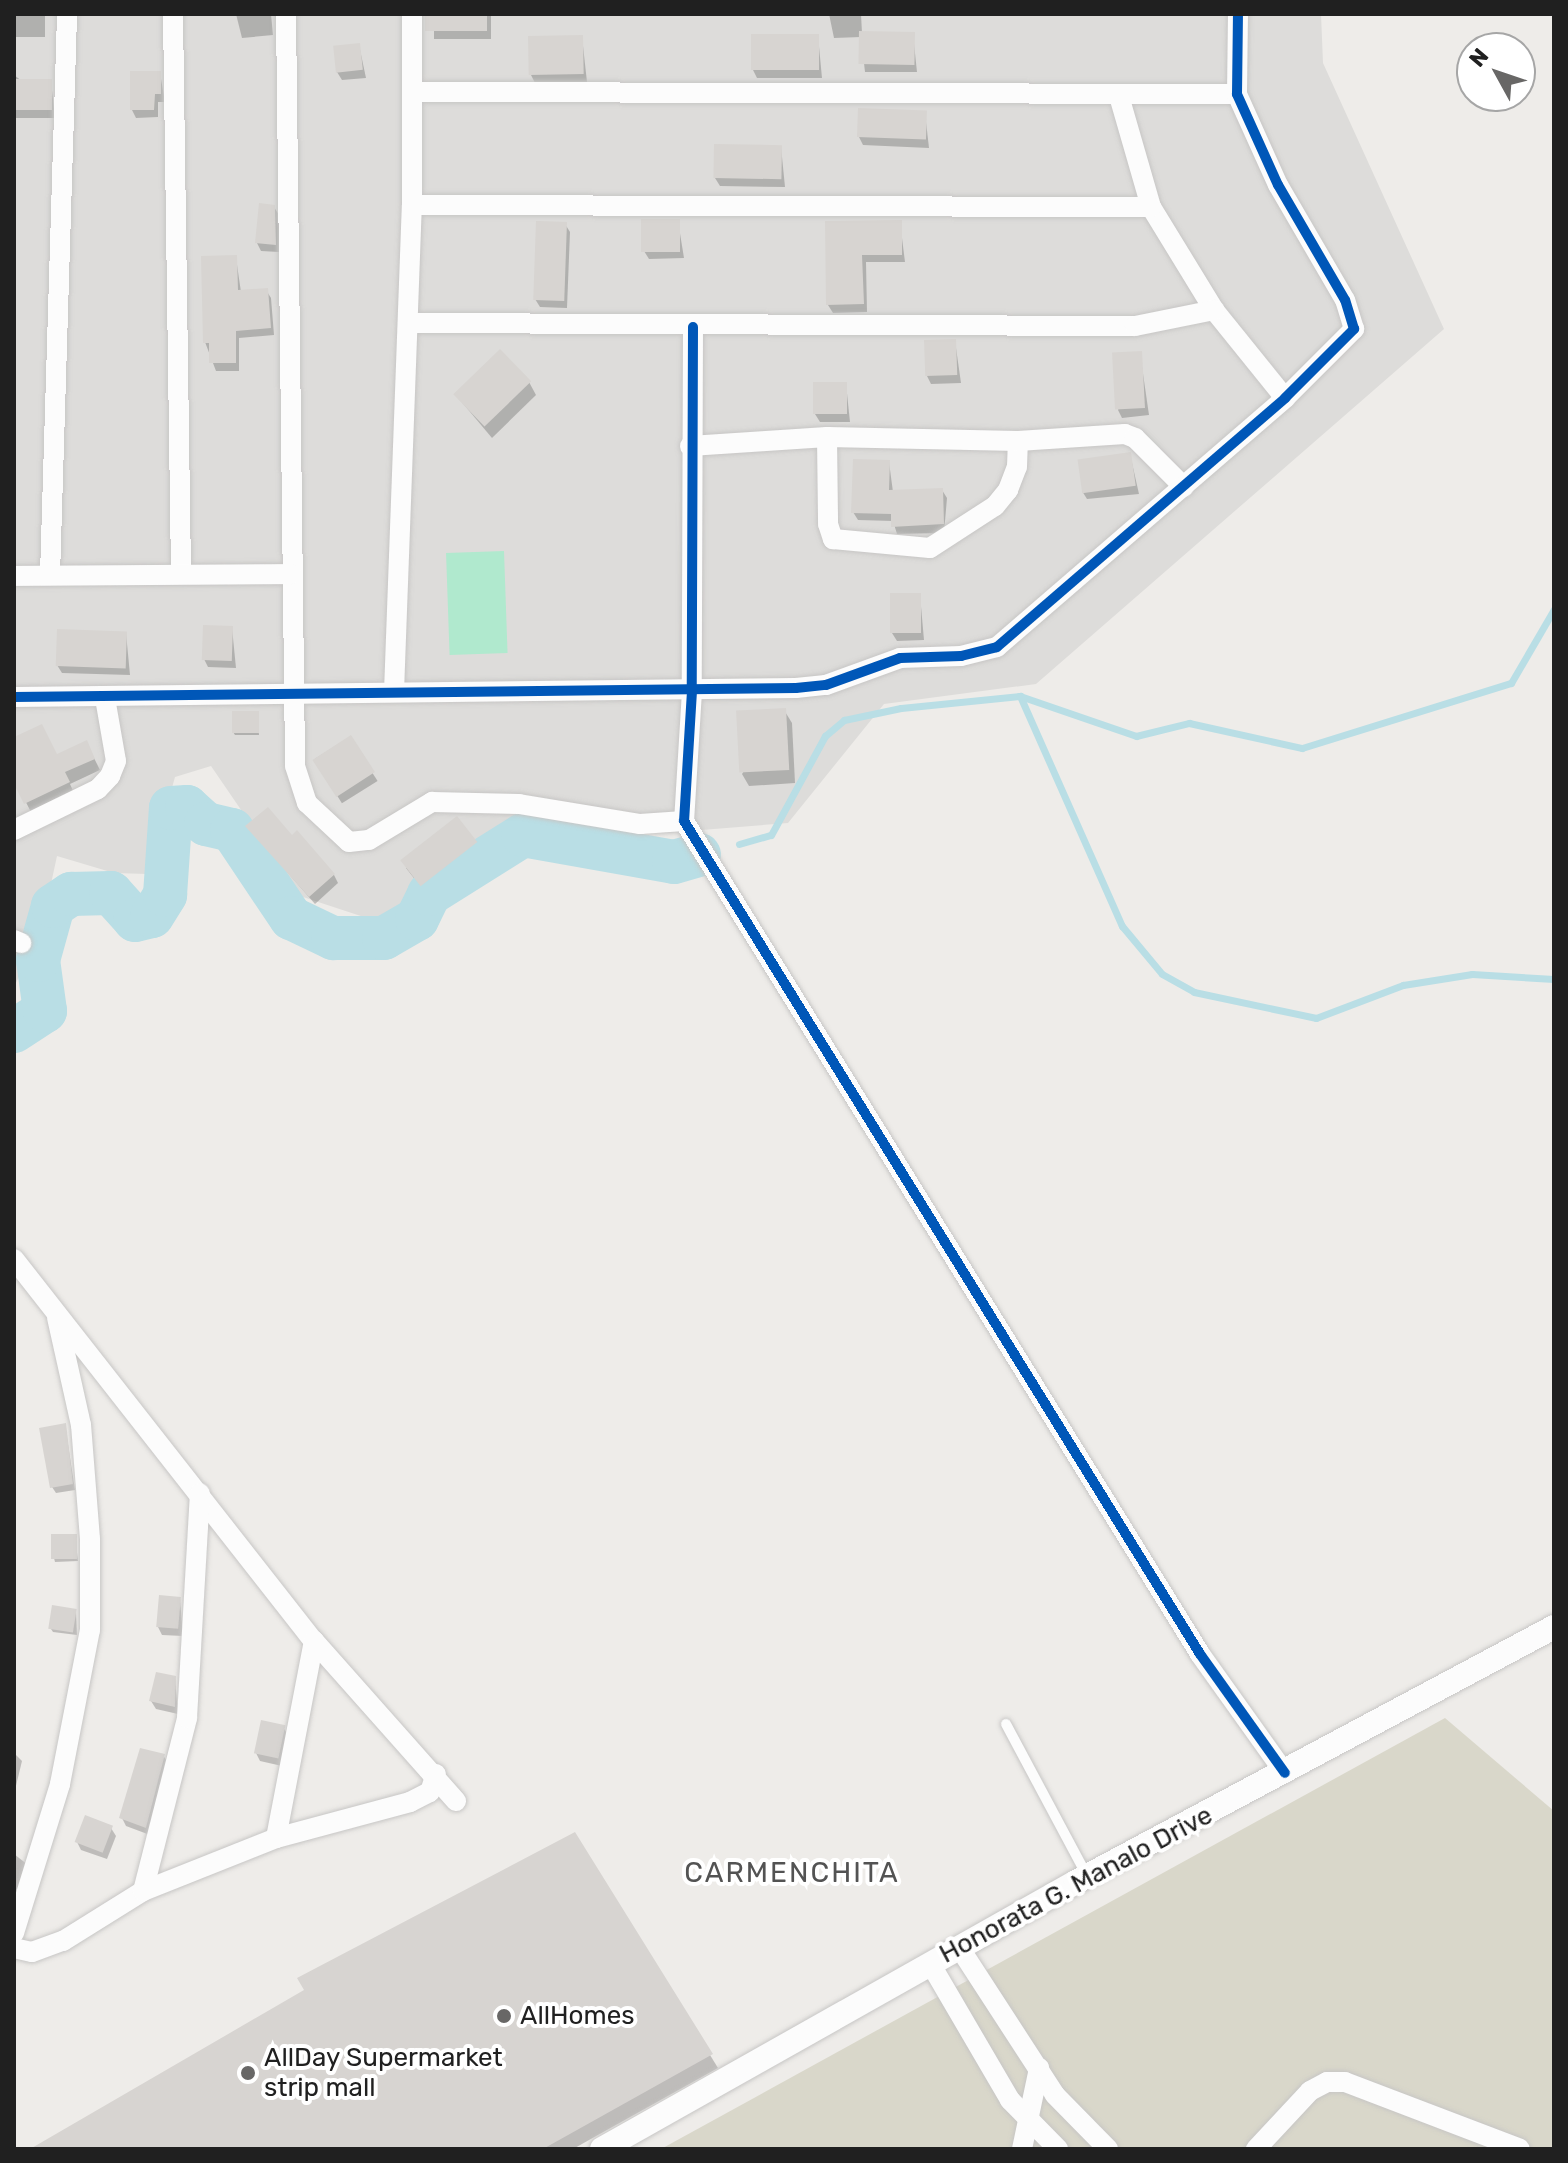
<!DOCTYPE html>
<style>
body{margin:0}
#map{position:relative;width:1568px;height:2163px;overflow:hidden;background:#eeece9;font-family:Rubik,sans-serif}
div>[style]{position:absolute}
.residential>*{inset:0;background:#dddcda}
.construction>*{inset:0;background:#d9d7ca}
.pitch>*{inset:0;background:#b0e9ce;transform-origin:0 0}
.shadow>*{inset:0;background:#0003;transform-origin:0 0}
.stream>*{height:7px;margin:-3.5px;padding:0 3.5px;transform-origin:3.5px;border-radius:3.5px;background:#b9dee5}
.river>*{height:44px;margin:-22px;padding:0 22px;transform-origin:22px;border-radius:22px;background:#b9dee5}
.building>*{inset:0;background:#d7d4d1;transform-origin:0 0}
.roads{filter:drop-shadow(0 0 2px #c7c6c5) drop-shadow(0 0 2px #c7c6c5)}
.service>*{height:10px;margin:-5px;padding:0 5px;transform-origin:5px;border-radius:5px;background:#fcfcfc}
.minor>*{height:20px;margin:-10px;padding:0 10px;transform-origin:10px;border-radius:10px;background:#fcfcfc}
.tertiary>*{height:24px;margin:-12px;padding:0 12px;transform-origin:12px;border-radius:12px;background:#fcfcfc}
.cycleway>*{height:10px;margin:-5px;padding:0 5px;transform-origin:5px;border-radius:5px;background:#0057b8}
.dots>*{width:22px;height:22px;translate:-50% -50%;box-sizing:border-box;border:4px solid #fff;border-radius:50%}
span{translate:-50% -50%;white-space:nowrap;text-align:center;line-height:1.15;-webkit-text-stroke:8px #fff;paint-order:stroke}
.street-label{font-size:26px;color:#202020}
.poi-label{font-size:26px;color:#202020}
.left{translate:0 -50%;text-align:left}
.neighbourhood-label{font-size:28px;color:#535353;letter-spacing:2px}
.frame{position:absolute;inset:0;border:16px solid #202020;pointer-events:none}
.north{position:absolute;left:1456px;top:32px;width:80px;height:80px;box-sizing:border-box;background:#fff;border:2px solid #a6a6a6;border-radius:50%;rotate:310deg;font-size:22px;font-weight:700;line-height:32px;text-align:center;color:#202020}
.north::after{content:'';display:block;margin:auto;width:28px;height:36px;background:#686766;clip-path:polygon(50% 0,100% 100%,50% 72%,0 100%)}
</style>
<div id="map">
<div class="residential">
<div style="clip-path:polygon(14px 14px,1321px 14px,1323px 63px,1444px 329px,1036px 684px,884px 704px,788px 823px,664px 833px,535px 813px,376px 921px,300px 896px,211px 766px,175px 777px,148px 874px,114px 873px,57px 856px,41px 930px,14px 987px)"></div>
</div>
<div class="construction">
<div style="clip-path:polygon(1445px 1718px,1554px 1811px,1554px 2149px,661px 2149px)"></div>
</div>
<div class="pitch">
<div style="left:504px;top:551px;width:102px;height:58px;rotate:88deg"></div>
</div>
<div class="shadow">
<div style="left:14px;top:14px;width:31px;height:23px"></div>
<div style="clip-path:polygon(236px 14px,271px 14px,273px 35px,242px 38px)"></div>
<div style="left:434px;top:14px;width:57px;height:25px"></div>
<div style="clip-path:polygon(829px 14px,861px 14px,862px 33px,913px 34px,917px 72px,865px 72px,861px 37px,834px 38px)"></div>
<div style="clip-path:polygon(818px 36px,822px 78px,757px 78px,753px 70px)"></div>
<div style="clip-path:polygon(582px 37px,587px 82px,535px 83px,531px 75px)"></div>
<div style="clip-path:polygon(359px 45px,366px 78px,342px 80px,337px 72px)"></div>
<div style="clip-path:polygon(160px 73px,165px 102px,158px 102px,158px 117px,136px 118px,132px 110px)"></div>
<div style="clip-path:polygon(14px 75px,22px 81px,51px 81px,55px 118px,14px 118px)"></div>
<div style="clip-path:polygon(925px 113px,929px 148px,863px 145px,859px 137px)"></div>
<div style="clip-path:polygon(781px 147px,785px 187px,720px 186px,715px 178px)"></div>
<div style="clip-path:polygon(274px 207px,279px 215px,279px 252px,261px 251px,257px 243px)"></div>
<div style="clip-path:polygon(678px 221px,684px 258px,649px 259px,644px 251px)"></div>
<div style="clip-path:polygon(900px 222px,905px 262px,866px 262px,867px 312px,833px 313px,828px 305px,827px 223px)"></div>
<div style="clip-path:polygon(565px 224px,570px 232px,567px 308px,540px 307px,535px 299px)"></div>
<div style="clip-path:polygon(236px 258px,241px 292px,266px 290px,271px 298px,274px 335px,239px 338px,239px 371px,216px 371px,205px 342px)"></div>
<div style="clip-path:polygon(955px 341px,961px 383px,931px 384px,927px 376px)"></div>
<div style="clip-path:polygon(1140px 353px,1149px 415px,1122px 418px,1118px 410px)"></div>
<div style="clip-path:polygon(529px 382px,536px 395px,492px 438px,455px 394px)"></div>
<div style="clip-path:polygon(846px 384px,850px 422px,820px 422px,815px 414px)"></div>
<div style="clip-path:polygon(1130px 454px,1139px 494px,1087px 499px,1082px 491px)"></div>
<div style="clip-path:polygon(889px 462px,893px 492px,942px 490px,947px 498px,944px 533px,897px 534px,893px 521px,858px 520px,853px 512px)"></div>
<div style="clip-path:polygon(920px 595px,924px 640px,897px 641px,892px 633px)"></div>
<div style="clip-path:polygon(232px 628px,236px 668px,208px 667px,204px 659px)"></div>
<div style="clip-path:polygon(126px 633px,130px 675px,62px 673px,57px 665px)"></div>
<div style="clip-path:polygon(784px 710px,792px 723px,795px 783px,749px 786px,742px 774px)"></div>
<div style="clip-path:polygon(257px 713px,259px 735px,235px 735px,233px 732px)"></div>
<div style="left:350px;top:737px;width:52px;height:42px;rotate:58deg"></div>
<div style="clip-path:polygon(14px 740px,57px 756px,92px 754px,100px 770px,70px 784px,74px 793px,32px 814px,14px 779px)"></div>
<div style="clip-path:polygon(248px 827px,334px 875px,338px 883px,315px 904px)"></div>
<div style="clip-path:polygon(475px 843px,479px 851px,428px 896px,406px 868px)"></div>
<div style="clip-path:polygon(65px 1425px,75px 1490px,56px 1493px,52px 1487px)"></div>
<div style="clip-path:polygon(75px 1536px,78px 1561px,55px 1562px,54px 1558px)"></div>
<div style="clip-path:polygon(180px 1599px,183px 1636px,162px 1635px,158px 1627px)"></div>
<div style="clip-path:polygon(76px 1610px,77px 1635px,53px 1632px,51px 1629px)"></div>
<div style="clip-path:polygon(175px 1678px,178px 1714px,156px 1709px,151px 1701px)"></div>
<div style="clip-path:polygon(283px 1727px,288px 1735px,282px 1766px,260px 1761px,256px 1753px)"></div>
<div style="clip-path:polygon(14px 1753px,22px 1761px,14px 1794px)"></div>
<div style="clip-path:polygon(163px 1755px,168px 1763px,150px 1835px,126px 1826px,122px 1818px)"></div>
<div style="clip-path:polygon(111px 1828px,116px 1836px,107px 1859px,81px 1850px,77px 1842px)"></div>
<div style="clip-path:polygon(575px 1835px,718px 2068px,573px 2149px,34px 2149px)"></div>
<div style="clip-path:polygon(14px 1854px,28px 1865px,20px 1890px,14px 1888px)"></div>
</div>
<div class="stream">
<div style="left:1020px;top:696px;width:252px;rotate:66.1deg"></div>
<div style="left:1122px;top:926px;width:62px;rotate:50.2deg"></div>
<div style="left:1162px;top:974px;width:37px;rotate:29deg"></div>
<div style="left:1194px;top:992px;width:125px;rotate:12deg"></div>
<div style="left:1316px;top:1018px;width:93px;rotate:-20.8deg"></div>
<div style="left:1403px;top:985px;width:70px;rotate:-9.1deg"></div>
<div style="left:1472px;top:974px;width:82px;rotate:3.5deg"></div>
<div style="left:739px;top:844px;width:33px;rotate:-16deg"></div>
<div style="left:771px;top:835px;width:113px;rotate:-61.4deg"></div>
<div style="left:825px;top:736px;width:25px;rotate:-40deg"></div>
<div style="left:844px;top:720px;width:58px;rotate:-11.9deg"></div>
<div style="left:901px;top:708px;width:120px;rotate:-5.8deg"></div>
<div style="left:1020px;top:696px;width:123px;rotate:19deg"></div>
<div style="left:1136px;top:736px;width:55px;rotate:-13.8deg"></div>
<div style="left:1189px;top:723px;width:116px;rotate:12.5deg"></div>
<div style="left:1302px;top:748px;width:219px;rotate:-17.3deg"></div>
<div style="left:1511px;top:683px;width:86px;rotate:-59.8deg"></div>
</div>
<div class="river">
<div style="left:14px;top:1031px;width:37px;rotate:-33deg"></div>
<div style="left:45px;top:1011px;width:51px;rotate:-97.8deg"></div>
<div style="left:38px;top:960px;width:56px;rotate:-74.5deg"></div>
<div style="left:53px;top:906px;width:22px;rotate:-34deg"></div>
<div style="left:71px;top:894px;width:40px;rotate:-1.4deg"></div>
<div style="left:111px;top:893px;width:36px;rotate:48deg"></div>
<div style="left:135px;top:920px;width:17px;rotate:-13deg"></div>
<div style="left:152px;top:916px;width:25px;rotate:-58deg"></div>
<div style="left:165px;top:895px;width:87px;rotate:-86.1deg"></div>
<div style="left:171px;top:808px;width:16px;rotate:-4deg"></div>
<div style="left:187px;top:807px;width:25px;rotate:42deg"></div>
<div style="left:206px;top:824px;width:27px;rotate:13deg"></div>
<div style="left:232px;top:830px;width:106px;rotate:56.2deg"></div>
<div style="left:291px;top:918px;width:47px;rotate:25.5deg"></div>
<div style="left:333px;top:938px;width:51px"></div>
<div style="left:384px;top:938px;width:38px;rotate:-30deg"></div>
<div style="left:417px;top:919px;width:28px;rotate:-64deg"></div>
<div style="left:429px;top:894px;width:111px;rotate:-32.1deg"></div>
<div style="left:523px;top:835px;width:153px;rotate:10.1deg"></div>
<div style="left:674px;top:862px;width:26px;rotate:-16deg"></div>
</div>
<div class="building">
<div style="left:425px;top:14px;width:62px;height:17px"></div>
<div style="left:859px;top:31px;width:56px;height:33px;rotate:1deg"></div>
<div style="left:751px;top:34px;width:68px;height:36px"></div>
<div style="left:583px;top:35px;width:39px;height:55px;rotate:89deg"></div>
<div style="left:360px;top:43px;width:27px;height:27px;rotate:84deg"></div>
<div style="clip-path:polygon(130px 71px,161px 71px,161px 94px,155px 94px,154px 110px,130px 110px)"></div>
<div style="left:14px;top:79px;width:38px;height:31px"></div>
<div style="left:858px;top:108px;width:69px;height:29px;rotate:2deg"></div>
<div style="left:714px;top:144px;width:68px;height:34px;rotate:1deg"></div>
<div style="clip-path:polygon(259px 203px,275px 205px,276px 245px,255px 243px)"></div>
<div style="left:641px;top:219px;width:39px;height:33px"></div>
<div style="clip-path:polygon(902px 220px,902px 255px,862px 255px,864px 304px,826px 305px,825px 221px)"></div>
<div style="left:536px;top:221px;width:31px;height:79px;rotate:2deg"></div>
<div style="clip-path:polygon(237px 255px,238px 290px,268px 288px,271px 328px,236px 331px,236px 363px,209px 363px,209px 343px,203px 343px,201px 256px)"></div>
<div style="left:956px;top:339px;width:36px;height:32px;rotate:88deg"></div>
<div style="left:500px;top:349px;width:45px;height:65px;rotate:46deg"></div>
<div style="left:1142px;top:351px;width:57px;height:30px;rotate:87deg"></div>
<div style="left:847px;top:382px;width:32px;height:34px;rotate:90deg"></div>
<div style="left:1131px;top:452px;width:34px;height:54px;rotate:82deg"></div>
<div style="clip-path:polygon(853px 459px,890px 460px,889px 490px,943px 488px,944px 524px,891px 527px,891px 514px,851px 513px)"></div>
<div style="left:890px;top:593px;width:31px;height:40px"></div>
<div style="left:203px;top:625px;width:30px;height:35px;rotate:2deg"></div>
<div style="left:57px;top:629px;width:70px;height:37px;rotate:2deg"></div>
<div style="left:786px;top:708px;width:62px;height:50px;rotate:87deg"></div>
<div style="left:232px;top:711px;width:27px;height:22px"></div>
<div style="clip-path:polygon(42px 724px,57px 754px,87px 740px,95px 759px,65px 772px,70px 782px,24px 804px,14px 784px,14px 737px)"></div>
<div style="left:351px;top:735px;width:44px;height:46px;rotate:57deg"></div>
<div style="clip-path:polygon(268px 807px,292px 835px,297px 830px,335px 874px,309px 897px,245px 826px)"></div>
<div style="left:457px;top:816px;width:33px;height:72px;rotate:52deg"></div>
<div style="clip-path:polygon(66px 1423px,73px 1484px,50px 1488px,39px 1428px)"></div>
<div style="left:51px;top:1534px;width:26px;height:25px"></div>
<div style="left:159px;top:1595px;width:22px;height:32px;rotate:5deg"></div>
<div style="left:52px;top:1605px;width:25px;height:24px;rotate:9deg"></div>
<div style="clip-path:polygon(156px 1672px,176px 1676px,175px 1707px,149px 1701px)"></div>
<div style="left:261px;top:1720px;width:25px;height:34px;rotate:12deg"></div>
<div style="clip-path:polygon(140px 1748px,165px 1754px,146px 1828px,119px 1818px)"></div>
<div style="left:85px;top:1815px;width:30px;height:29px;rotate:21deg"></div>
<div style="clip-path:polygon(575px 1832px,713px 2054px,543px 2149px,30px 2149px,304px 1990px,297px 1978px)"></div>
</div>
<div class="roads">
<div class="service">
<div style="left:1006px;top:1724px;width:170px;rotate:61.9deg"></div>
</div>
<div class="minor">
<div style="left:173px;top:14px;width:560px;rotate:89.18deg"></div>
<div style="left:286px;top:14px;width:752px;rotate:89.31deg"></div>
<div style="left:295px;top:766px;width:39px;rotate:72deg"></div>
<div style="left:307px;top:803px;width:57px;rotate:42.9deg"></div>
<div style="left:349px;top:842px;width:20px;rotate:-6deg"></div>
<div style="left:369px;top:840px;width:74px;rotate:-31.1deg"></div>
<div style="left:432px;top:802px;width:87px;rotate:1.3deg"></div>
<div style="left:519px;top:804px;width:123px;rotate:9.4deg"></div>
<div style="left:640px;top:824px;width:44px;rotate:-3.9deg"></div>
<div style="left:413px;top:92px;width:824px;rotate:0.14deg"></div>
<div style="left:1119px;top:96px;width:116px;rotate:73.9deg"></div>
<div style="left:1151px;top:207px;width:121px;rotate:58.5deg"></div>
<div style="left:1214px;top:310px;width:113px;rotate:51.1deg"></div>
<div style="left:412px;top:205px;width:739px;rotate:0.16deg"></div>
<div style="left:409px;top:323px;width:726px;rotate:0.24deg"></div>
<div style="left:1135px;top:326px;width:81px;rotate:-11.4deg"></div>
<div style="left:693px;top:327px;width:364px;rotate:90.2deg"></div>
<div style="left:692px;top:691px;width:130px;rotate:93.5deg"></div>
<div style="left:684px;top:821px;width:980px;rotate:58.22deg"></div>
<div style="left:1200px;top:1654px;width:146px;rotate:54.5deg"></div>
<div style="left:827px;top:437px;width:87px;rotate:89.3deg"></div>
<div style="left:828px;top:524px;width:16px;rotate:72deg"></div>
<div style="left:833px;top:539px;width:97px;rotate:5.3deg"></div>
<div style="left:930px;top:548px;width:77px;rotate:-32.9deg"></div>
<div style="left:995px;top:506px;width:21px;rotate:-51deg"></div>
<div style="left:1008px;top:490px;width:25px;rotate:-69deg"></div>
<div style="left:1017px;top:467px;width:26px;rotate:-88deg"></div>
<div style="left:690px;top:446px;width:137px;rotate:-3.8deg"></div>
<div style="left:827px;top:437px;width:191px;rotate:1.2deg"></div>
<div style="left:1018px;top:441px;width:107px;rotate:-3.7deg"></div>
<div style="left:1125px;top:434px;width:11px;rotate:22deg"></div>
<div style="left:1135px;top:438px;width:69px;rotate:45deg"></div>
<div style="left:50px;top:575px;width:561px;rotate:-88.26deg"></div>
<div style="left:14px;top:576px;width:277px;rotate:-0.4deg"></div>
<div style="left:394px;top:692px;width:487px;rotate:-87.9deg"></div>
<div style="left:412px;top:205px;width:191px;rotate:-90deg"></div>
<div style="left:14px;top:697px;width:782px;rotate:-0.66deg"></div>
<div style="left:796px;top:688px;width:30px;rotate:-6deg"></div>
<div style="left:826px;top:685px;width:79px;rotate:-20deg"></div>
<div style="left:900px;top:658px;width:61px;rotate:-1.9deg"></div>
<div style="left:961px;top:656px;width:37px;rotate:-14deg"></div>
<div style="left:997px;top:647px;width:381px;rotate:-40.8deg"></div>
<div style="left:1285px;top:398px;width:98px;rotate:-45deg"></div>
<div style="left:1354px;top:329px;width:30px;rotate:-107deg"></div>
<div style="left:1345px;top:300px;width:133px;rotate:-120.2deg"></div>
<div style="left:1278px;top:185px;width:100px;rotate:-114.3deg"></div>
<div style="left:1237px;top:94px;width:80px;rotate:-89.3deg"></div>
<div style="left:14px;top:830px;width:93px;rotate:-26deg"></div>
<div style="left:98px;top:789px;width:18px;rotate:-47deg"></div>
<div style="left:110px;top:776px;width:16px;rotate:-68deg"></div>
<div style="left:116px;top:761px;width:64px;rotate:-99.9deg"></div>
<div style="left:14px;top:940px;width:8px;rotate:23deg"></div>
<div style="left:14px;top:1259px;width:486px;rotate:51.9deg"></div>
<div style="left:314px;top:1641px;width:214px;rotate:48.4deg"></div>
<div style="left:276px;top:1838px;width:201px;rotate:-79.1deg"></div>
<div style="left:143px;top:1891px;width:179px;rotate:-75.7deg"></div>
<div style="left:187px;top:1718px;width:225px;rotate:-86.7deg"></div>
<div style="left:14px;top:1933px;width:156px;rotate:-72.8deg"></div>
<div style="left:60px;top:1784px;width:157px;rotate:-79deg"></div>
<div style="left:90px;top:1630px;width:91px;rotate:-90deg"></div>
<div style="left:90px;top:1539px;width:114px;rotate:-94.5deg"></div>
<div style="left:81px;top:1425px;width:110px;rotate:-102.6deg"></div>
<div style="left:959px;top:1947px;width:176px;rotate:57deg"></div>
<div style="left:1055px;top:2095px;width:76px;rotate:45.5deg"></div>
<div style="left:14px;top:1948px;width:18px;rotate:13deg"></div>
<div style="left:32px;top:1952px;width:33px;rotate:-20deg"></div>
<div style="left:63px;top:1941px;width:94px;rotate:-32deg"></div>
<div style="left:143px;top:1891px;width:143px;rotate:-21.7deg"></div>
<div style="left:276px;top:1838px;width:139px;rotate:-15deg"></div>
<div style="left:410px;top:1802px;width:22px;rotate:-27deg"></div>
<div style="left:430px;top:1792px;width:19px;rotate:-72deg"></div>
<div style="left:930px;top:1963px;width:159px;rotate:59.7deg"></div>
<div style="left:1010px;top:2100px;width:69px;rotate:45.6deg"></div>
<div style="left:1022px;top:2149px;width:83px;rotate:-78.1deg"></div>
<div style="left:1256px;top:2149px;width:79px;rotate:-47deg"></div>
<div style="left:1310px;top:2091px;width:19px;rotate:-28deg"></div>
<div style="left:1327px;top:2082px;width:18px"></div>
<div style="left:1345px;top:2082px;width:187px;rotate:20.9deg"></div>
</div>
<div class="tertiary">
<div style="left:602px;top:2149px;width:544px;rotate:-29.39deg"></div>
<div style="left:1076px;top:1882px;width:542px;rotate:-28.08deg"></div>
</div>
</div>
<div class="cycleway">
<div style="left:693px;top:327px;width:364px;rotate:90.2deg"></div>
<div style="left:692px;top:691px;width:130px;rotate:93.5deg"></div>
<div style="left:684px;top:821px;width:980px;rotate:58.22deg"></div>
<div style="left:1200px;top:1654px;width:146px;rotate:54.5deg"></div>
<div style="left:14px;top:697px;width:782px;rotate:-0.66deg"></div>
<div style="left:796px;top:688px;width:30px;rotate:-6deg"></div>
<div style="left:826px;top:685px;width:79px;rotate:-20deg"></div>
<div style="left:900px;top:658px;width:61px;rotate:-1.9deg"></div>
<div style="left:961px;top:656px;width:37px;rotate:-14deg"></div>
<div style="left:997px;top:647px;width:381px;rotate:-40.8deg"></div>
<div style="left:1285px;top:398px;width:98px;rotate:-45deg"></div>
<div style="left:1354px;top:329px;width:30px;rotate:-107deg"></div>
<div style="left:1345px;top:300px;width:133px;rotate:-120.2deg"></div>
<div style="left:1278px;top:185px;width:100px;rotate:-114.3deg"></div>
<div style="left:1237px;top:94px;width:80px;rotate:-89.3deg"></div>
</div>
<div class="dots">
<div style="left:504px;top:2016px;background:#686766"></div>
<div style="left:248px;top:2073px;background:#686766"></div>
</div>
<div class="street-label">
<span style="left:1076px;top:1885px;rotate:-28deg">Honorata G. Manalo Drive</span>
</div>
<div class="poi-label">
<span class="left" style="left:520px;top:2016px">AllHomes</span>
<span class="left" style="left:264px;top:2073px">AllDay Supermarket<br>strip mall</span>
</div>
<div class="neighbourhood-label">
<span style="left:792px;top:1873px">CARMENCHITA</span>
</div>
<div class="frame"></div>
<div class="north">N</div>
</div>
